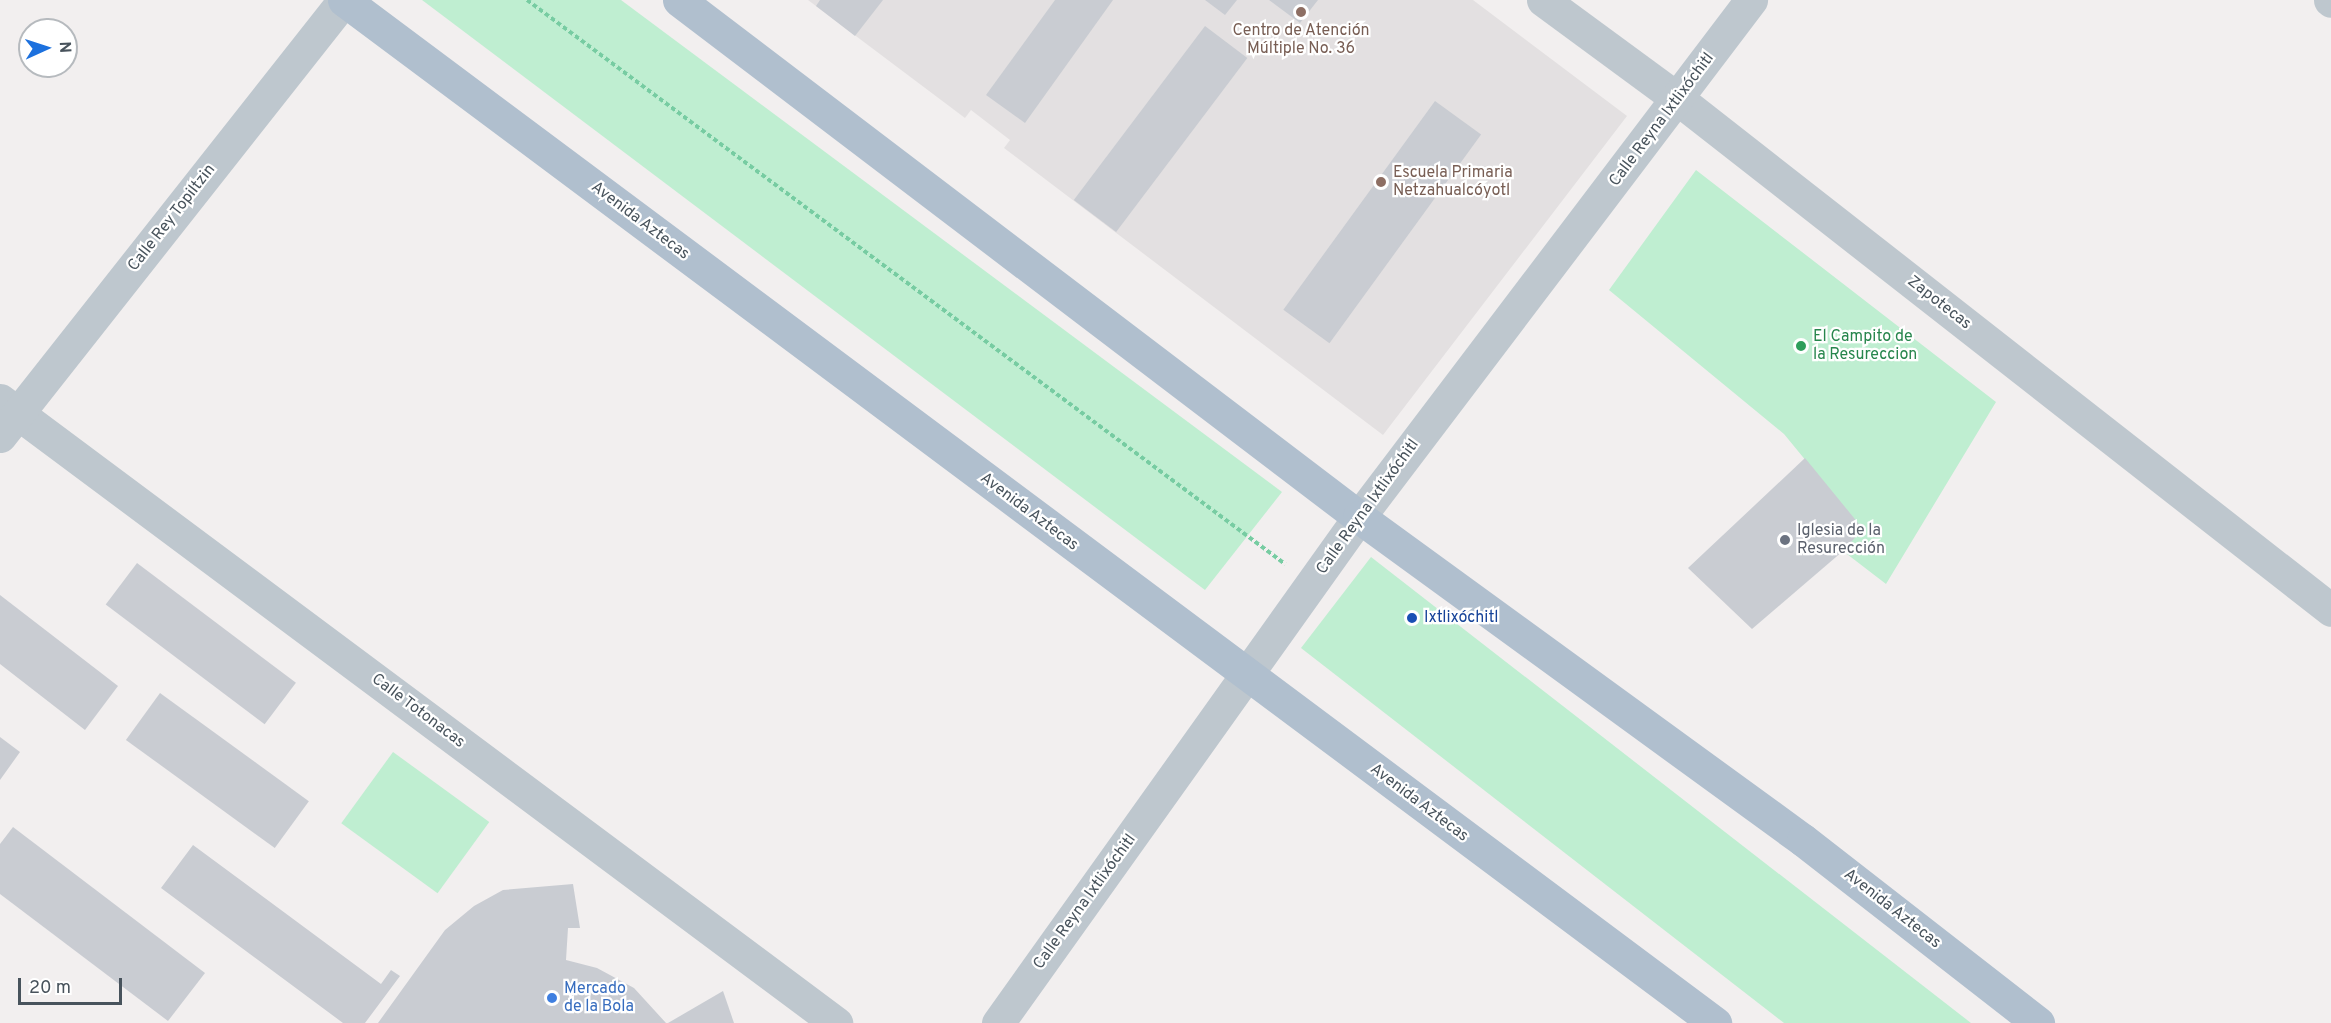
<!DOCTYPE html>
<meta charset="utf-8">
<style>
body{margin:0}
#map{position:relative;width:2331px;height:1023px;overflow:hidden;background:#f2efef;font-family:Overpass,sans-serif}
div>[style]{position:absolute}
.education>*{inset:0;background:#e3e0e1}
.green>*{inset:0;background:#bfeed1;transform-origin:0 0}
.building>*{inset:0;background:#c9ccd2;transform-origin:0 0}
.path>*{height:4px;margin-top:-2px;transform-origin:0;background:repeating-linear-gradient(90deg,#77cca2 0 4.5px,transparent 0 7.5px)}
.minor>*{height:33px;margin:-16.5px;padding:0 16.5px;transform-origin:16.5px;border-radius:16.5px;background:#bec7ce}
.major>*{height:33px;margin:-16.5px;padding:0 16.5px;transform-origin:16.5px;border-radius:16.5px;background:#b0bfce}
.dots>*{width:16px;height:16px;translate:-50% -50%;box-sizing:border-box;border:3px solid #fff;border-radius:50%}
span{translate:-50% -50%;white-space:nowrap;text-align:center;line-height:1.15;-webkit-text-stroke:4.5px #fff;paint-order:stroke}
.education-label{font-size:16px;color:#785e54}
.left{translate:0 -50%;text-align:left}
.street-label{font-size:16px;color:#48535c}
.leisure-label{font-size:16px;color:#27864d}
.worship-label{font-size:16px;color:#5b616d}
.transit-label{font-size:16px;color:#164399}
.shop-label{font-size:16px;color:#366cbe}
.north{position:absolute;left:18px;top:18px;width:60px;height:60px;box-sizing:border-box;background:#fff;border:2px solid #b6babe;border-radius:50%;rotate:87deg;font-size:16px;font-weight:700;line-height:24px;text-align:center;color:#48535c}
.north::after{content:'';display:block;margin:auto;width:21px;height:27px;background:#1d71de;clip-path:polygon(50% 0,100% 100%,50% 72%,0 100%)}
.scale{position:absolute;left:18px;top:978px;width:104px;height:27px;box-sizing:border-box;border:3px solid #48535c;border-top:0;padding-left:8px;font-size:18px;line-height:21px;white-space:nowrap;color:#48535c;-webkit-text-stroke:4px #fff;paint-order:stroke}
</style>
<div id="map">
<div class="education">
<div style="clip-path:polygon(808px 0,1473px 0,1627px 116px,1383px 435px,1004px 148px,1010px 140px,971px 110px,965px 118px)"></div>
</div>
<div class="green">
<div style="clip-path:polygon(422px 0,621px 0,1282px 492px,1205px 590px)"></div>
<div style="clip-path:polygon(1696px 170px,1996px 402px,1886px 584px,1843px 551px,1862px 529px,1784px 434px,1609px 290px)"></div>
<div style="clip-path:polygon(1371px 557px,1971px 1023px,1784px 1023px,1301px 648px)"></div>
<div style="left:393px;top:752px;width:119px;height:88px;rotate:36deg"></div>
</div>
<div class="building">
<div style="clip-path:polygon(820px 0,883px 0,855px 36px,816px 6px)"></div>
<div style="clip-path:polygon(1055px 0,1113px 0,1025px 123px,986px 95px)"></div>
<div style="clip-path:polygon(1205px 0,1237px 0,1225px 15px)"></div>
<div style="clip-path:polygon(1269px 0,1318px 0,1300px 23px)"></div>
<div style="left:1205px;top:26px;width:53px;height:218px;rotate:37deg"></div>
<div style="left:1435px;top:101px;width:57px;height:258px;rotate:36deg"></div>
<div style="clip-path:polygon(1805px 458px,1863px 529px,1843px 551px,1752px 629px,1688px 568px)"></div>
<div style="left:137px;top:563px;width:199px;height:52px;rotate:37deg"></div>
<div style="clip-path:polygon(0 595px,118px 686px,85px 730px,0 664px)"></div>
<div style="left:160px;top:693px;width:184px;height:58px;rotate:36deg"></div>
<div style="clip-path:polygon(0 737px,20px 752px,0 780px)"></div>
<div style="clip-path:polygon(13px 827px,205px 973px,168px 1021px,0 894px,0 844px)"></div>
<div style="clip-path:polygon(193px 845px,381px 984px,391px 970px,400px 976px,365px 1023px,343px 1023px,161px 888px)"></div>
<div style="clip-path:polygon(573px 884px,580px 928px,568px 928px,566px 960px,597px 968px,634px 988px,666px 1023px,378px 1023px,445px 930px,474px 906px,503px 890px)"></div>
<div style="clip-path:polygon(723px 991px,734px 1023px,668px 1023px)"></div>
</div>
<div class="path">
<div style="left:527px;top:0;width:945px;rotate:36.65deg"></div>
</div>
<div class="minor">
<div style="left:1543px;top:0;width:167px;rotate:36.3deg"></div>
<div style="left:1678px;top:99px;width:829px;rotate:38.04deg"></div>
<div style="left:2330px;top:0;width:1px;rotate:45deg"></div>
<div style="left:0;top:400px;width:1043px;rotate:36.69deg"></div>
<div style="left:0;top:436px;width:555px;rotate:-51.73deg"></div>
<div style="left:998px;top:1023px;width:622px;rotate:-54.49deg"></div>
<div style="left:1359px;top:517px;width:649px;rotate:-52.83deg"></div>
</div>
<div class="major">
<div style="left:344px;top:0;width:1711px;rotate:36.73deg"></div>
<div style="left:679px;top:0;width:854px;rotate:37.25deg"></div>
<div style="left:1359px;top:517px;width:549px;rotate:36.04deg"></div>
<div style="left:1803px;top:840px;width:298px;rotate:37.9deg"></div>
</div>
<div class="dots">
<div style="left:1301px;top:12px;background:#8d6e63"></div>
<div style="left:1381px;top:182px;background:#8d6e63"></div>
<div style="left:1801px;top:346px;background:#2e9e5b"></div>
<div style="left:1785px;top:540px;background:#6b7280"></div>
<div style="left:1412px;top:618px;background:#1a4fb4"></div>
<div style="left:552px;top:998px;background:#3f7fe0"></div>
</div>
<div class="education-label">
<span style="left:1301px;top:40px">Centro de Atención<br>Múltiple No. 36</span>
<span class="left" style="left:1393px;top:182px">Escuela Primaria<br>Netzahualcóyotl</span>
</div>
<div class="street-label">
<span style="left:1662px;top:120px;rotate:-53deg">Calle Reyna Ixtlixóchitl</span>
<span style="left:172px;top:218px;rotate:-52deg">Calle Rey Topiltzin</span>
<span style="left:640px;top:221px;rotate:37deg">Avenida Aztecas</span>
<span style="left:1939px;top:303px;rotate:38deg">Zapotecas</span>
<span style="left:1368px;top:507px;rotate:-54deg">Calle Reyna Ixtlixóchitl</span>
<span style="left:1029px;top:512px;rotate:37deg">Avenida Aztecas</span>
<span style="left:418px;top:711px;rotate:37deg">Calle Totonacas</span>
<span style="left:1419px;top:803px;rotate:37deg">Avenida Aztecas</span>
<span style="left:1085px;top:902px;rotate:-54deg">Calle Reyna Ixtlixóchitl</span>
<span style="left:1892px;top:909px;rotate:38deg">Avenida Aztecas</span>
</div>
<div class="leisure-label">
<span class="left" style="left:1813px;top:346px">El Campito de<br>la Resureccion</span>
</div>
<div class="worship-label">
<span class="left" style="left:1797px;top:540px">Iglesia de la<br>Resurección</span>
</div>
<div class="transit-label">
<span class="left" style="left:1424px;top:618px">Ixtlixóchitl</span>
</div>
<div class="shop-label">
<span class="left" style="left:564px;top:998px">Mercado<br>de la Bola</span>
</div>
<div class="north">N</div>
<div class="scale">20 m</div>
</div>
